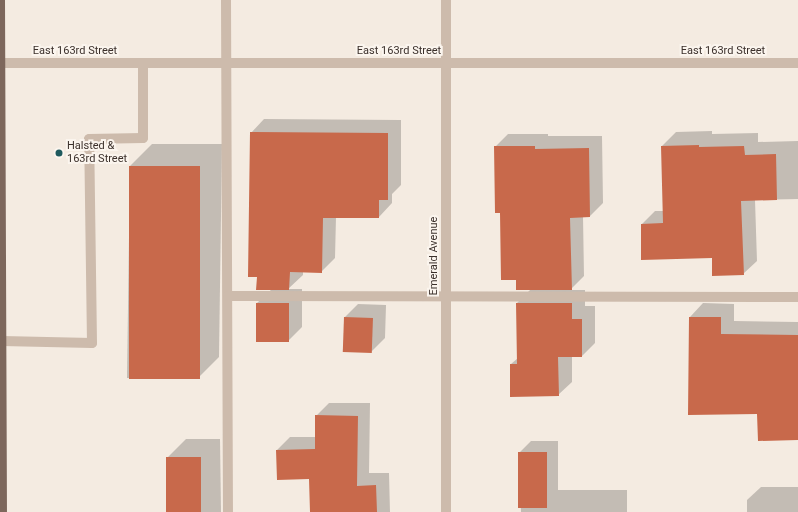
<!DOCTYPE html>
<style>
body{margin:0}
#map{position:relative;width:798px;height:512px;overflow:hidden;background:#f4ebe1;font-family:Roboto,sans-serif}
div>[style]{position:absolute}
.shadow>*{inset:0;background:#0003}
.building>*{inset:0;background:#c8694b;transform-origin:0 0}
.lane>*{height:10px;margin:-5px;padding:0 5px;transform-origin:5px;border-radius:5px;background:#cdbbac}
.street>*{height:10px;margin:-5px;padding:0 5px;transform-origin:5px;border-radius:5px;background:#cdbbac}
.primary>*{height:10px;margin:-5px;padding:0 5px;transform-origin:5px;border-radius:5px;background:#7d675c}
.dots>*{width:11px;height:11px;translate:-50% -50%;box-sizing:border-box;border:2px solid #fbf5ee;border-radius:50%}
span{translate:-50% -50%;white-space:nowrap;text-align:center;line-height:1.15;-webkit-text-stroke:4px #fbf5ee;paint-order:stroke}
.street-label{font-size:11px;color:#3b302b}
.poi-label{font-size:11px;color:#3b302b}
.left{translate:0 -50%;text-align:left}
</style>
<div id="map">
<div class="shadow">
<div style="clip-path:polygon(264px 119px,401px 120px,401px 185px,392px 194px,392px 203px,379px 217px,336px 217px,335px 258px,321px 272px,303px 271px,303px 275px,288px 289px,302px 289px,302px 327px,288px 341px,257px 341px,257px 303px,272px 289px,258px 276px,251px 133px)"></div>
<div style="clip-path:polygon(712px 131px,712px 134px,758px 133px,758px 142px,798px 141px,798px 199px,755px 200px,757px 261px,743px 274px,713px 257px,642px 224px,655px 211px,664px 211px,662px 146px,676px 132px)"></div>
<div style="clip-path:polygon(508px 134px,548px 134px,548px 136px,602px 136px,603px 203px,590px 216px,583px 216px,584px 276px,570px 290px,585px 290px,585px 306px,595px 306px,595px 343px,582px 356px,572px 356px,572px 382px,558px 395px,511px 364px,518px 358px,517px 303px,531px 289px,517px 279px,501px 212px,495px 147px)"></div>
<div style="clip-path:polygon(152px 144px,222px 144px,219px 357px,197px 379px,127px 378px,130px 166px)"></div>
<div style="clip-path:polygon(703px 303px,734px 304px,734px 321px,798px 322px,798px 439px,758px 413px,690px 414px,690px 317px)"></div>
<div style="clip-path:polygon(358px 304px,386px 305px,385px 338px,371px 352px,345px 317px)"></div>
<div style="clip-path:polygon(329px 403px,370px 403px,369px 473px,389px 473px,390px 512px,311px 512px,310px 478px,278px 479px,277px 450px,290px 437px,316px 437px,316px 416px)"></div>
<div style="clip-path:polygon(186px 439px,220px 439px,221px 512px,168px 512px,167px 458px)"></div>
<div style="clip-path:polygon(531px 441px,558px 441px,558px 490px,627px 490px,627px 512px,521px 512px,519px 453px)"></div>
<div style="clip-path:polygon(761px 487px,798px 487px,798px 512px,747px 512px,747px 500px)"></div>
</div>
<div class="building">
<div style="clip-path:polygon(250px 132px,388px 133px,388px 200px,379px 200px,379px 218px,323px 218px,322px 273px,290px 272px,289px 290px,256px 290px,257px 277px,248px 277px)"></div>
<div style="clip-path:polygon(699px 145px,699px 147px,744px 146px,745px 155px,776px 154px,777px 200px,741px 201px,744px 275px,712px 276px,712px 258px,641px 260px,641px 224px,663px 223px,661px 146px)"></div>
<div style="clip-path:polygon(494px 146px,535px 146px,535px 149px,589px 148px,590px 217px,570px 218px,572px 290px,516px 290px,516px 280px,501px 280px,500px 213px,495px 213px)"></div>
<div style="left:129px;top:166px;width:71px;height:213px"></div>
<div style="left:256px;top:303px;width:33px;height:39px"></div>
<div style="clip-path:polygon(516px 303px,572px 303px,572px 319px,582px 319px,582px 357px,558px 357px,559px 396px,510px 397px,510px 364px,517px 364px)"></div>
<div style="left:344px;top:317px;width:29px;height:35px;rotate:2deg"></div>
<div style="clip-path:polygon(689px 317px,721px 317px,721px 334px,798px 335px,798px 440px,758px 441px,757px 414px,688px 415px)"></div>
<div style="clip-path:polygon(315px 415px,358px 416px,357px 486px,376px 485px,377px 512px,310px 512px,309px 479px,277px 480px,276px 450px,315px 449px)"></div>
<div style="left:518px;top:452px;width:29px;height:56px"></div>
<div style="left:166px;top:457px;width:35px;height:55px"></div>
</div>
<div class="lane">
<div style="left:226px;top:0;width:512px;rotate:89.78deg"></div>
<div style="left:228px;top:296px;width:570px;rotate:0.1deg"></div>
<div style="left:2px;top:341px;width:90px;rotate:1.3deg"></div>
<div style="left:92px;top:343px;width:204px;rotate:-90.8deg"></div>
<div style="left:89px;top:139px;width:54px;rotate:-1.1deg"></div>
<div style="left:143px;top:138px;width:75px;rotate:-90deg"></div>
</div>
<div class="street">
<div style="left:0;top:63px;width:798px"></div>
<div style="left:446px;top:512px;width:512px;rotate:-90deg"></div>
</div>
<div class="primary">
<div style="left:0;top:0;width:512px;rotate:89.78deg"></div>
</div>
<div class="dots">
<div style="left:59px;top:153px;background:#1f5a5e"></div>
</div>
<div class="street-label">
<span style="left:75px;top:51px">East 163rd Street</span>
<span style="left:399px;top:51px">East 163rd Street</span>
<span style="left:723px;top:51px">East 163rd Street</span>
<span style="left:434px;top:256px;rotate:-90deg">Emerald Avenue</span>
</div>
<div class="poi-label">
<span class="left" style="left:67px;top:153px">Halsted &amp;<br>163rd Street</span>
</div>
</div>
